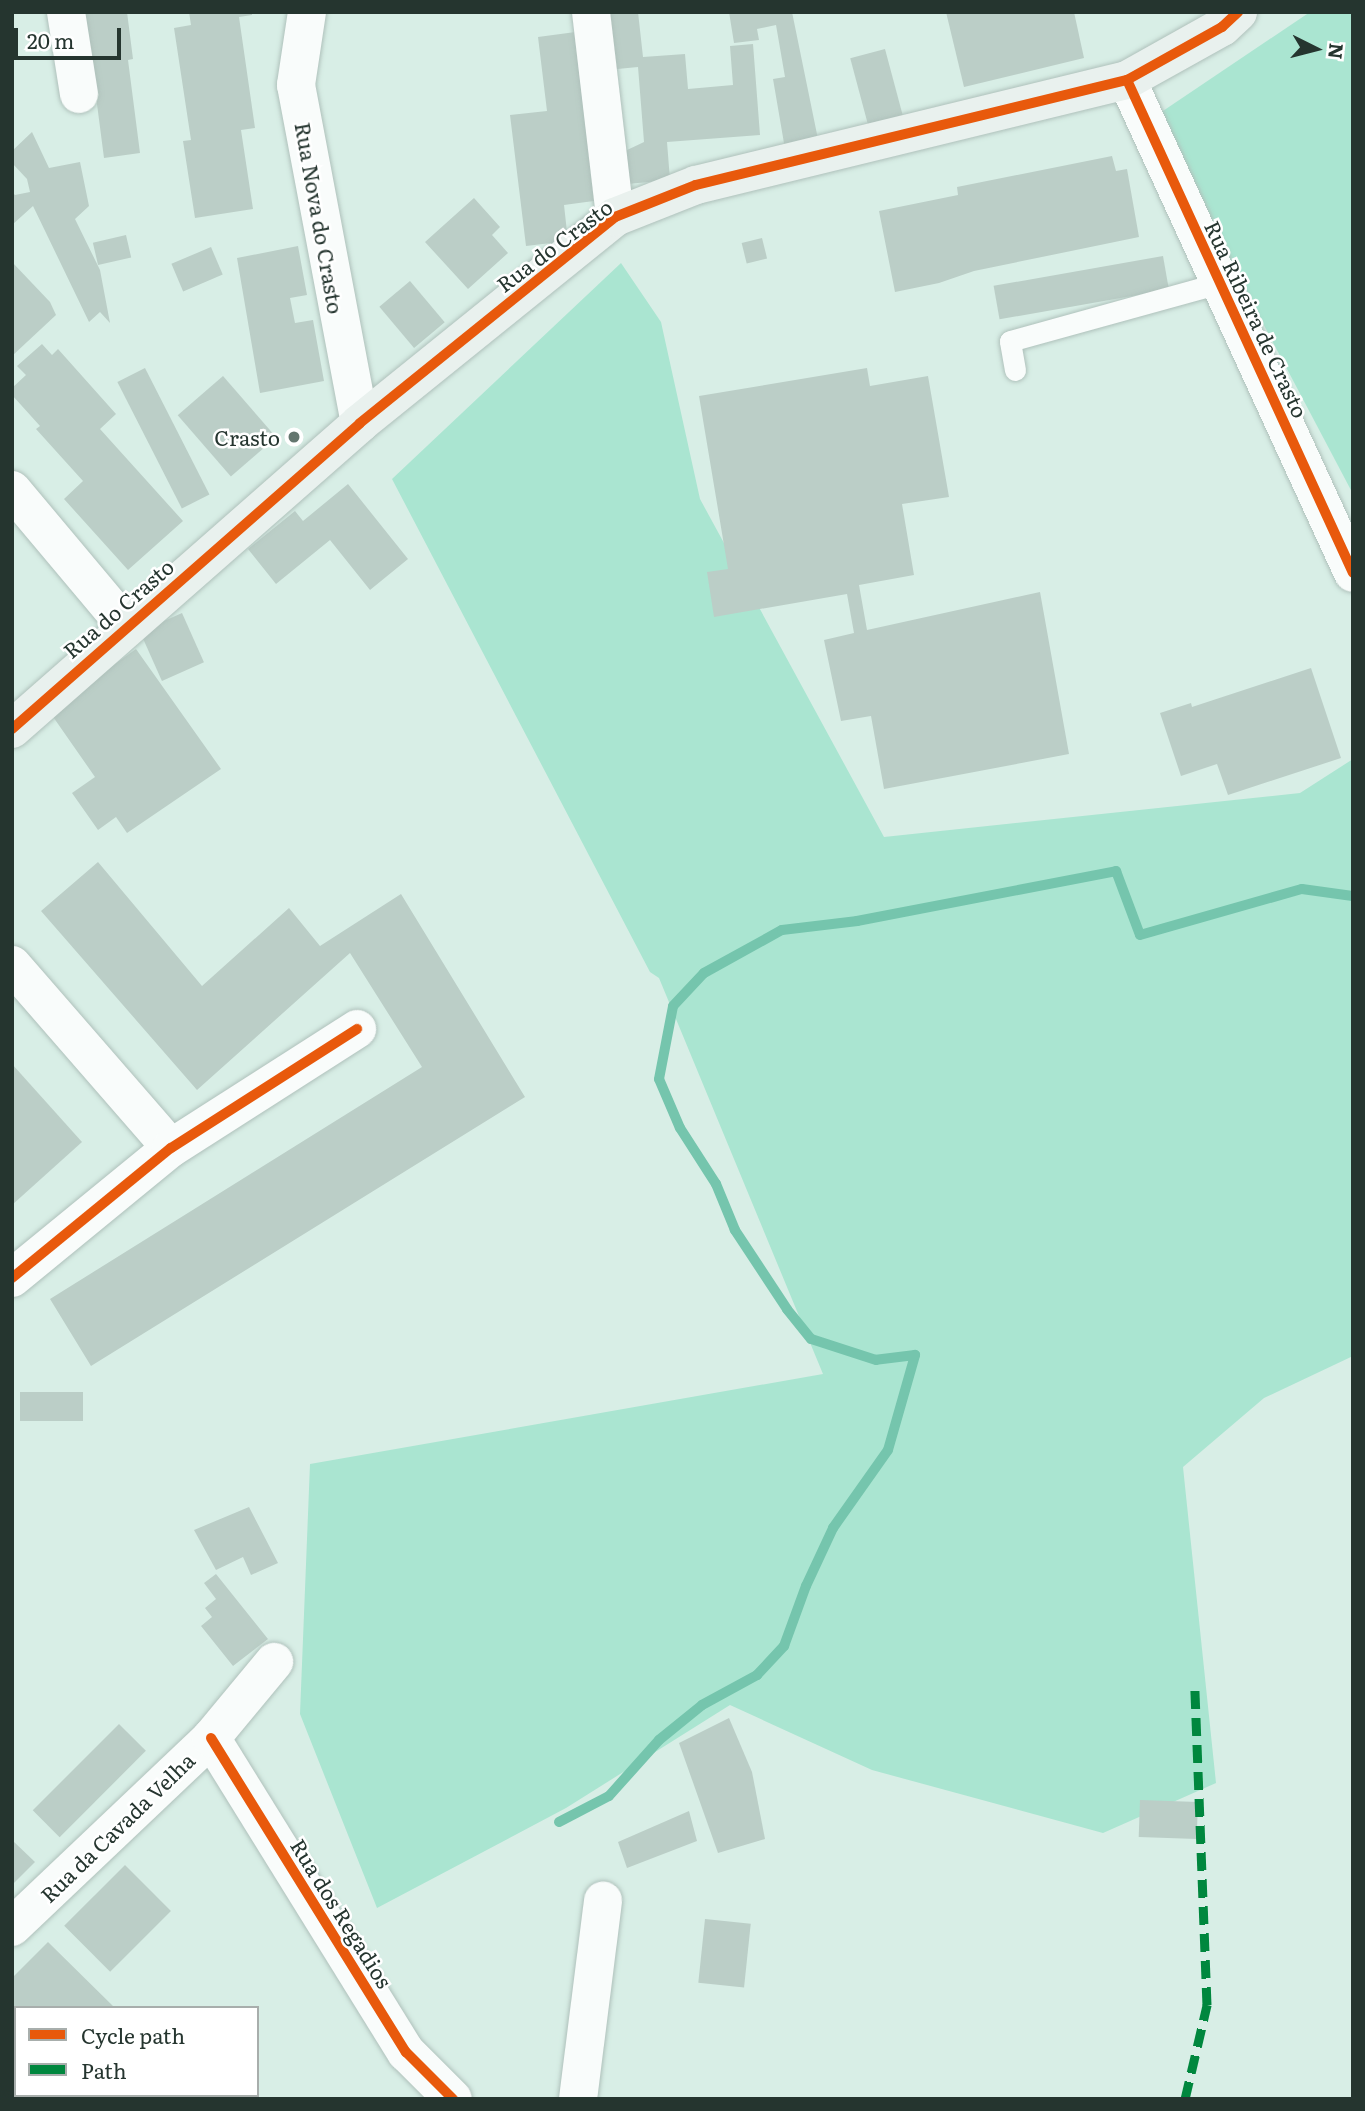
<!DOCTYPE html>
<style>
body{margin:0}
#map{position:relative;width:1365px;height:2111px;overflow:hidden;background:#d8eee6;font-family:Literata,serif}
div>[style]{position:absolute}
.green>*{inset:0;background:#aae5d1}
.stream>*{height:10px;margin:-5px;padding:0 5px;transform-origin:5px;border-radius:5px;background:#75c5ad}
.building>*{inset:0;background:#bbcec7;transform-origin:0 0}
.roads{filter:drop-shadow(0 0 2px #afc1bb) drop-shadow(0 0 2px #afc1bb)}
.lane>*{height:21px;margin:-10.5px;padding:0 10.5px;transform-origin:10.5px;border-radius:10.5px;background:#f9fcfb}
.street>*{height:38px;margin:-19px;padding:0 19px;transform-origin:19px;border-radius:19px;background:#f9fcfb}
.secondary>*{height:38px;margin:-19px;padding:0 19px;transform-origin:19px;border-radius:19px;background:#e9f1ee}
.quiet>*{height:9px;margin-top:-4.5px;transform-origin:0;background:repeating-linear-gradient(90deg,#00873e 0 18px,transparent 0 27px)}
.cycleway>*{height:10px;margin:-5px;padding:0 5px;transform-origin:5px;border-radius:5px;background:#e8590c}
.dots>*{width:19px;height:19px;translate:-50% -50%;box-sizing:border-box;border:4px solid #fff;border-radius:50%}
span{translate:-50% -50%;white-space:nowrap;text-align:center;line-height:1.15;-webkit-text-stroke:5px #fff;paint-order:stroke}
.street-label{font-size:21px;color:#25352f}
.poi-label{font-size:21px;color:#25352f}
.right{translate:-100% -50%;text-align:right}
.frame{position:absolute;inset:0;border:14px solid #25352f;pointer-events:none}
.legend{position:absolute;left:14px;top:2006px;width:245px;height:91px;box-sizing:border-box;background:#fff;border:2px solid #a8aeac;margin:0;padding:9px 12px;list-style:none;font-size:21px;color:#25352f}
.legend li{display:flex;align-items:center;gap:14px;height:35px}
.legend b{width:35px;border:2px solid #a8aeac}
.north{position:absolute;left:1281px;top:14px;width:70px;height:70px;-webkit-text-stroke:5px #fff;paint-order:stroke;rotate:96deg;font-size:19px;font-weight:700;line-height:28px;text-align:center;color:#25352f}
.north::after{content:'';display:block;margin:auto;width:24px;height:32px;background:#25352f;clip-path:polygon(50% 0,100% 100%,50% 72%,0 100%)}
.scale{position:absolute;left:14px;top:28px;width:107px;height:32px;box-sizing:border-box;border:4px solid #25352f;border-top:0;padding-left:9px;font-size:21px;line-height:24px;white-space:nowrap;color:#25352f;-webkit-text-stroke:5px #fff;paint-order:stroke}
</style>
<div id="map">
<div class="green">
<div style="clip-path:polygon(1310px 12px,1353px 12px,1353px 494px,1154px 117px)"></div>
<div style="clip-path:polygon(621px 263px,661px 322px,700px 499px,884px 837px,1300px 793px,1353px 759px,1353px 1356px,1264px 1398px,1183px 1467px,1216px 1783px,1103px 1833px,872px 1770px,730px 1705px,566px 1808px,377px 1908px,300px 1714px,310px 1464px,823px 1374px,659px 978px,650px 972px,392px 479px)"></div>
</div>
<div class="stream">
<div style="left:559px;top:1822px;width:56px;rotate:-27.5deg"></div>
<div style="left:609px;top:1796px;width:75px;rotate:-48.2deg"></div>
<div style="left:659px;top:1740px;width:55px;rotate:-39.1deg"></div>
<div style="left:702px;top:1705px;width:63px;rotate:-28.6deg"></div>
<div style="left:757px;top:1675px;width:40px;rotate:-47deg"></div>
<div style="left:784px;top:1646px;width:64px;rotate:-69.9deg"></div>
<div style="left:806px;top:1586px;width:64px;rotate:-65deg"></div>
<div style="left:833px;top:1528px;width:95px;rotate:-54.8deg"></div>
<div style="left:888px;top:1450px;width:99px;rotate:-74.1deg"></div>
<div style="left:915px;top:1355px;width:39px;rotate:173deg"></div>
<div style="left:876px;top:1360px;width:68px;rotate:-162.1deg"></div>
<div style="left:811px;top:1339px;width:38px;rotate:-129deg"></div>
<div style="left:787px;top:1309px;width:95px;rotate:-123.4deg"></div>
<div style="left:735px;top:1230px;width:50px;rotate:-112.4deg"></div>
<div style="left:716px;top:1184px;width:67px;rotate:-122.7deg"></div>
<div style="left:680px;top:1128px;width:53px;rotate:-113.2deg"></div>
<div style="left:659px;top:1079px;width:74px;rotate:-79.1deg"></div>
<div style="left:673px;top:1006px;width:45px;rotate:-46.8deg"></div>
<div style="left:704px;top:973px;width:89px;rotate:-28.9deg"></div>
<div style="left:782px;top:930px;width:76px;rotate:-6.8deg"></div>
<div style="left:857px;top:921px;width:264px;rotate:-10.9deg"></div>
<div style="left:1116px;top:871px;width:68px;rotate:69.4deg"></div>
<div style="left:1140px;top:935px;width:168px;rotate:-15.9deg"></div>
<div style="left:1302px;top:889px;width:51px;rotate:7.8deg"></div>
</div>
<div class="building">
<div style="clip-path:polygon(85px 12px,127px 12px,133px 59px,128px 60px,140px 153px,104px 158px)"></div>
<div style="clip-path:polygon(189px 12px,252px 12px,252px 15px,239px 17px,255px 128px,241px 130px,253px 209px,195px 218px,183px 141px,191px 140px,174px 28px,191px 25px)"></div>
<div style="clip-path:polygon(602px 12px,638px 12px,643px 57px,685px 54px,688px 89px,733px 85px,730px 46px,753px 44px,760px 135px,667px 142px,670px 180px,627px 184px,625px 151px,644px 142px,638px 67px,607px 70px)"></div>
<div style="clip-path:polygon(729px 12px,792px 12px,819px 144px,785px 149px,773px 79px,785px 77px,776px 25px,757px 29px,759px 40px,734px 43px)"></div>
<div style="clip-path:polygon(946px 12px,1074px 12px,1084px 58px,964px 87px)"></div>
<div style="clip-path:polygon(583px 31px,601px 200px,564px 205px,568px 241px,526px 246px,510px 115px,547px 111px,538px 37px)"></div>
<div style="left:885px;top:49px;width:76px;height:36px;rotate:75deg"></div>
<div style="clip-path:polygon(32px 132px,49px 168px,80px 162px,89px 206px,75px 219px,100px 270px,110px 323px,100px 312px,89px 322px,33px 206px,12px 225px,12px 192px,15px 195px,30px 192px,27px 179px,12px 163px,12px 151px)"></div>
<div style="clip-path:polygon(1112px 156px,1116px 171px,1127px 169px,1139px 237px,974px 271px,939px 283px,895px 292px,879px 211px,958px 195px,957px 187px)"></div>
<div style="clip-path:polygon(474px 198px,500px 227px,492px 235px,508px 253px,468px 289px,425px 242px)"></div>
<div style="left:126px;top:235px;width:23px;height:34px;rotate:77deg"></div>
<div style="left:762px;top:238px;width:21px;height:21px;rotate:76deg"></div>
<div style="clip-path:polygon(298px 246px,307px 295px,290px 298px,295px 323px,313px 320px,324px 381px,260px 393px,237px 258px)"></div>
<div style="left:211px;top:247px;width:30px;height:43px;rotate:67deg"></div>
<div style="left:1163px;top:256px;width:34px;height:172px;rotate:80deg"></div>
<div style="clip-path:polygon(12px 262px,50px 302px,56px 315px,12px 356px)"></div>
<div style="left:410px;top:281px;width:54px;height:40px;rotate:50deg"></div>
<div style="clip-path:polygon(42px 344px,52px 355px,58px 349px,116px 414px,100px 429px,183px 521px,128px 570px,64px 499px,83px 481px,36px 429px,40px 426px,12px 395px,12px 388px,26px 375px,17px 366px)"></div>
<div style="left:145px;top:368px;width:142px;height:31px;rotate:63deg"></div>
<div style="clip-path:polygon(867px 368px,870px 386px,928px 376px,949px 497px,902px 504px,914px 575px,859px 585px,867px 630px,1040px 592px,1069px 754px,884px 789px,871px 716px,841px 721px,824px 640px,854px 633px,847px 594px,714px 617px,707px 572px,728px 569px,699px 396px)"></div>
<div style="left:223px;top:376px;width:81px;height:60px;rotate:49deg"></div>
<div style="clip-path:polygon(348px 484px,408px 559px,370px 590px,330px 540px,276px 584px,248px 549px,295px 511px,303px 521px)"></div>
<div style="left:182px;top:613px;width:54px;height:46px;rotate:66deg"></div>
<div style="clip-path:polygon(136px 649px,221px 769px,127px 833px,116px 817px,98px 830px,72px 793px,95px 777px,49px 711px)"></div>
<div style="clip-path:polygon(1311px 668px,1341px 758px,1228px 795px,1217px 764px,1181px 776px,1160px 713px,1191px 703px,1192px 707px)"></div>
<div style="clip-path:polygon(98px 862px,202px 986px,289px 908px,320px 946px,401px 894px,525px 1097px,91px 1366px,50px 1299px,422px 1067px,350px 953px,197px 1090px,41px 911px)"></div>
<div style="clip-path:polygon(12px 1064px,82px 1142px,12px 1205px)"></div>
<div style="left:83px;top:1392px;width:29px;height:63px;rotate:90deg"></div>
<div style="clip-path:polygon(249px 1507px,278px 1563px,251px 1575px,243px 1557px,216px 1570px,194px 1530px)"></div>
<div style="clip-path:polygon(216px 1574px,268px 1639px,233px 1666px,201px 1626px,212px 1617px,205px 1608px,216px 1599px,204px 1583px)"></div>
<div style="clip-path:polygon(729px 1718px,752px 1772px,765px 1839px,718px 1853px,679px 1743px)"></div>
<div style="left:119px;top:1724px;width:38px;height:122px;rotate:45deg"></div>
<div style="left:1140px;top:1800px;width:58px;height:37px;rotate:2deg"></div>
<div style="clip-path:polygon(689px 1811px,697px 1841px,627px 1868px,618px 1842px)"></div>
<div style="clip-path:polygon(12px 1840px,35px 1862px,12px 1885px)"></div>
<div style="left:125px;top:1865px;width:65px;height:86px;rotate:45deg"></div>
<div style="left:705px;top:1919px;width:46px;height:64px;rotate:6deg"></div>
<div style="clip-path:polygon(48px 1942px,115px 2008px,16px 2008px,16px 2033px,12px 2030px,12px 1978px)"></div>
<div style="clip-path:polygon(171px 2095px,218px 2095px,220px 2097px,175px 2099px)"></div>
</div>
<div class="roads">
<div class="lane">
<div style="left:1015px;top:370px;width:29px;rotate:-100deg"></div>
<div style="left:1010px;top:341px;width:217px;rotate:-15.5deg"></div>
</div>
<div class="street">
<div style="left:66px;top:12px;width:83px;rotate:81deg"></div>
<div style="left:307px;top:12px;width:74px;rotate:98.6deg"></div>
<div style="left:296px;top:85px;width:344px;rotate:79.3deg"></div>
<div style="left:591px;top:12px;width:206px;rotate:83.3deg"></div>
<div style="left:1127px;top:80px;width:542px;rotate:65.37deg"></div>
<div style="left:12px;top:490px;width:177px;rotate:50deg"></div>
<div style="left:12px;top:965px;width:242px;rotate:49deg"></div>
<div style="left:12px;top:1278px;width:205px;rotate:-39.3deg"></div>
<div style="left:171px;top:1148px;width:221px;rotate:-32.6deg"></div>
<div style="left:211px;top:1738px;width:370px;rotate:58.2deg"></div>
<div style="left:406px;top:2052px;width:66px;rotate:45deg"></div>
<div style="left:12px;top:1927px;width:274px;rotate:-43.5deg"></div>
<div style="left:211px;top:1738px;width:99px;rotate:-50.3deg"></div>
<div style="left:578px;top:2099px;width:200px;rotate:-82.8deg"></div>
</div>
<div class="secondary">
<div style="left:12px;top:729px;width:463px;rotate:-41.3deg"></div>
<div style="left:360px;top:423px;width:328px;rotate:-38.9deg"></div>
<div style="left:615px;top:217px;width:87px;rotate:-21.6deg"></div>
<div style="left:696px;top:185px;width:444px;rotate:-13.7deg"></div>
<div style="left:1127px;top:80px;width:109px;rotate:-29.2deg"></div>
<div style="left:1222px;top:27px;width:22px;rotate:-43deg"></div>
</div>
</div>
<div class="quiet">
<div style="left:1185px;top:2099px;width:97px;rotate:-76.8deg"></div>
<div style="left:1207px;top:2005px;width:316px;rotate:-92.2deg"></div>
</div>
<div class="cycleway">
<div style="left:1127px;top:80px;width:542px;rotate:65.37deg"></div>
<div style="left:12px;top:729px;width:463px;rotate:-41.3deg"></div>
<div style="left:360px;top:423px;width:328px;rotate:-38.9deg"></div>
<div style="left:615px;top:217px;width:87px;rotate:-21.6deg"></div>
<div style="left:696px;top:185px;width:444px;rotate:-13.7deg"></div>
<div style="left:1127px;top:80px;width:109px;rotate:-29.2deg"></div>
<div style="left:1222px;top:27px;width:22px;rotate:-43deg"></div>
<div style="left:12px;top:1278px;width:205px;rotate:-39.3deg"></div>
<div style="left:171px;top:1148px;width:221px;rotate:-32.6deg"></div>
<div style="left:211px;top:1738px;width:370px;rotate:58.2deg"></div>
<div style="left:406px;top:2052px;width:66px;rotate:45deg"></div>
</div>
<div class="dots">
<div style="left:294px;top:437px;background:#64766f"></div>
</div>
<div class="street-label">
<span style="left:320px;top:218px;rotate:80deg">Rua Nova do Crasto</span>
<span style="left:554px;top:245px;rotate:-37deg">Rua do Crasto</span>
<span style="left:1257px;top:319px;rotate:65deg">Rua Ribeira de Crasto</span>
<span style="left:118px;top:608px;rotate:-41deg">Rua do Crasto</span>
<span style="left:117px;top:1827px;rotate:-44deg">Rua da Cavada Velha</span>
<span style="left:342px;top:1913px;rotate:58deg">Rua dos Regadios</span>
</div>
<div class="poi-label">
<span class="right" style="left:280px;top:437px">Crasto</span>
</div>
<div class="frame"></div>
<ul class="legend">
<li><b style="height:9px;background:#e8590c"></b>Cycle path</li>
<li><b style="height:9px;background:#00873e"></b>Path</li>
</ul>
<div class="north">N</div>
<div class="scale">20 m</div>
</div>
